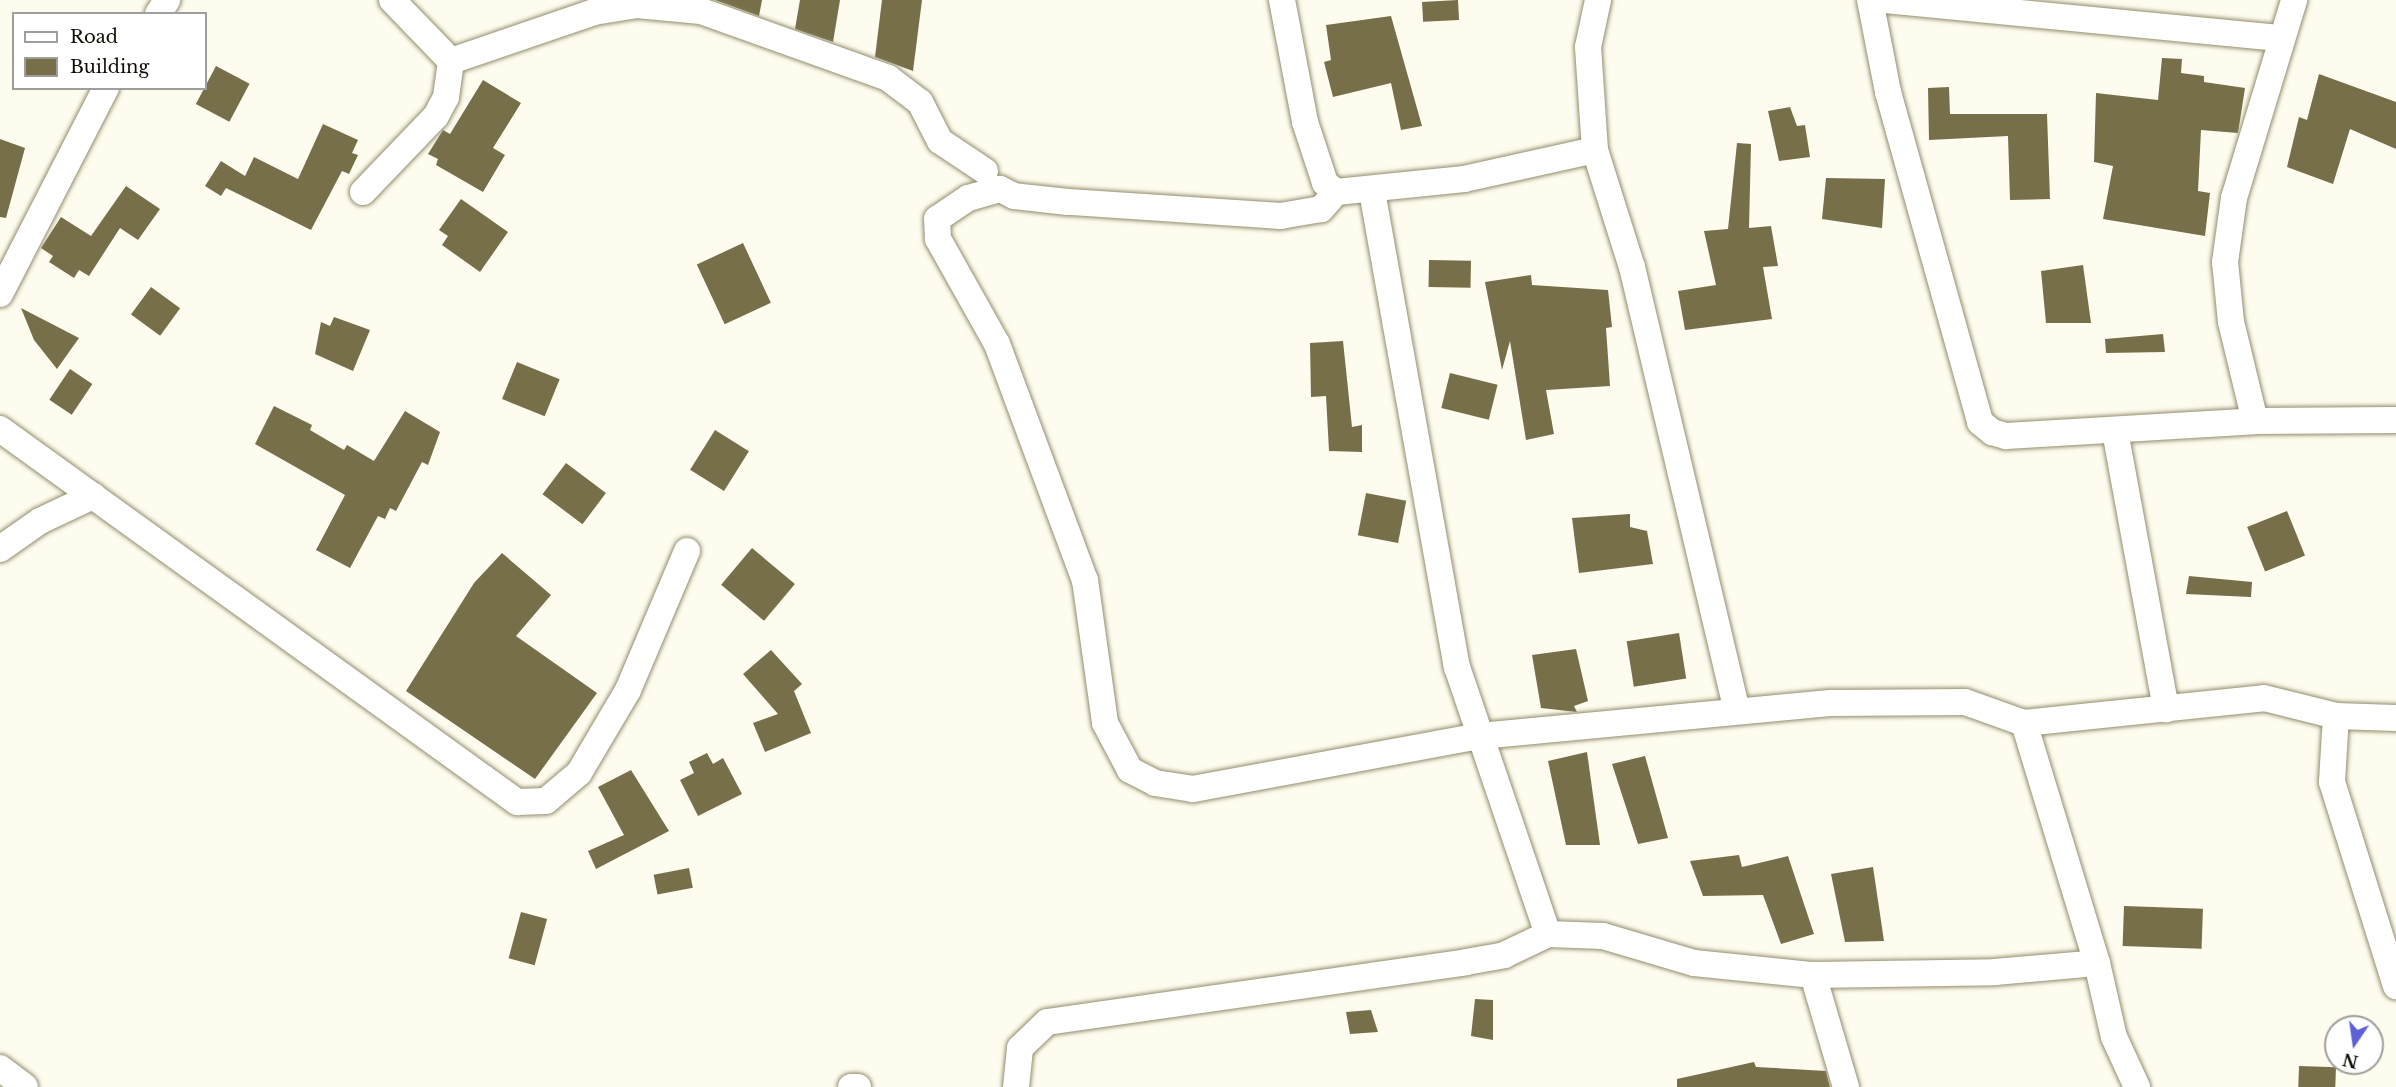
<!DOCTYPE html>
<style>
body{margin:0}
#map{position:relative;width:2396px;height:1087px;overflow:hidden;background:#fefcee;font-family:"Libre Baskerville",serif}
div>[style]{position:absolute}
.building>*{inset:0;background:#766f49;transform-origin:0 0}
.roads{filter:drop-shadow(0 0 2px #928d6d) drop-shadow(0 0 2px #928d6d)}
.street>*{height:26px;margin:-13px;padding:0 13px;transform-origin:13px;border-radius:13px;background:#fff}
span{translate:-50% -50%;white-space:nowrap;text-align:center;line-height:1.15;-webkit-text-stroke:4.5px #fff;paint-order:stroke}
.legend{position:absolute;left:12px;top:12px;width:195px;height:78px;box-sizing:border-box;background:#fff;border:2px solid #9f9e9a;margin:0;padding:8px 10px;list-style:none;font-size:18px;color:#0f0d03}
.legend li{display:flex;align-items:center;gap:12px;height:30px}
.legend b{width:30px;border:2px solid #9f9e9a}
.north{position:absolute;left:2324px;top:1015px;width:60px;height:60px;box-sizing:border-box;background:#fff;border:2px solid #9f9e9a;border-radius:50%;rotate:193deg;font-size:16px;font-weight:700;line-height:24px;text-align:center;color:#0f0d03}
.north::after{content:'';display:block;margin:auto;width:21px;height:27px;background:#5f5fd7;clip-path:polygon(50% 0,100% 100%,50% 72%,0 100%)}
</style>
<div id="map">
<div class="building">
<div style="clip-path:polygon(715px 0,762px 0,759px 16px)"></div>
<div style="clip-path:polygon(800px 0,840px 0,833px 42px,795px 29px)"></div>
<div style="clip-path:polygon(882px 0,922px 0,913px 71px,875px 57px)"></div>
<div style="left:1458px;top:0;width:20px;height:36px;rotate:87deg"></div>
<div style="clip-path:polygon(1391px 16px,1422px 126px,1401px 130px,1391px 83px,1333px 97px,1324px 62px,1331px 60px,1326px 25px)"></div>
<div style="clip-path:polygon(2162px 58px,2182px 59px,2181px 73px,2204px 76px,2204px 82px,2245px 88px,2238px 133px,2201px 130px,2198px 191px,2210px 193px,2205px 236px,2103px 219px,2113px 166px,2094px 162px,2096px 93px,2158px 100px)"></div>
<div style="left:216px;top:66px;width:38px;height:43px;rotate:28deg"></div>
<div style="clip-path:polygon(2319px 74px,2396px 102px,2396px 149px,2350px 129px,2333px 184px,2287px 167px,2299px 117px,2307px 120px)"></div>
<div style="clip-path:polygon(483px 80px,521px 103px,493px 148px,505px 155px,483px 192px,436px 165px,438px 159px,428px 154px,443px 130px,450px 134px)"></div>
<div style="clip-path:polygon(1949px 87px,1950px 114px,2047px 114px,2050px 199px,2010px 200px,2008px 136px,1929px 140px,1928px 88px)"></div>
<div style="clip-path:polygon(1790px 107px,1797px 126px,1805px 125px,1810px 157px,1779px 161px,1768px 111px)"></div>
<div style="clip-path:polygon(323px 124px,358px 140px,352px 153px,358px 155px,349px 174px,342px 171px,311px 230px,226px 188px,221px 196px,205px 186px,221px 161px,245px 176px,254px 157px,298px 179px)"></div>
<div style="clip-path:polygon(0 139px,25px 148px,6px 218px,0 217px)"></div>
<div style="clip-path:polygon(1737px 143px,1751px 144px,1749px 228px,1771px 226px,1778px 266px,1763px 267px,1772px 319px,1685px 330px,1678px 291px,1716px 285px,1704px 231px,1728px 229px)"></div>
<div style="clip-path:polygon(1826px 178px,1885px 179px,1882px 228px,1822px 219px)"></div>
<div style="clip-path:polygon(126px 186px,160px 209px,138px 240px,120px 228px,89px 276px,79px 270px,74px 278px,49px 262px,53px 256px,41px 248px,61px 217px,91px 236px)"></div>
<div style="clip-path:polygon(461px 199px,508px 232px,480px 272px,442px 245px,448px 236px,439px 230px)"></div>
<div style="left:743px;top:243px;width:66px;height:51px;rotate:65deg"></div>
<div style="left:1429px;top:260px;width:42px;height:27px;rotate:1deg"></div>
<div style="clip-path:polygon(2083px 265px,2091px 323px,2046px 323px,2041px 271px)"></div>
<div style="clip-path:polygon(1531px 275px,1532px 285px,1608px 290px,1612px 327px,1606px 328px,1610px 386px,1546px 390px,1554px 434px,1526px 440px,1510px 341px,1502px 370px,1485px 282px)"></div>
<div style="left:151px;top:287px;width:36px;height:34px;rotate:36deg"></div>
<div style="clip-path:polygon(21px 308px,79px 338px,57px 369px,34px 340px)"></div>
<div style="clip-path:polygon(334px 317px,370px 330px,353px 371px,315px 354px,321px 322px,330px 326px)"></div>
<div style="clip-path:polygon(2163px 334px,2165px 352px,2106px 353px,2105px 339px)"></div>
<div style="clip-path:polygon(1343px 341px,1352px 427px,1362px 425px,1362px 452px,1329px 451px,1326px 396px,1311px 397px,1310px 343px)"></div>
<div style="left:517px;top:362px;width:46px;height:40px;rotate:22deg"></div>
<div style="left:70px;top:369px;width:27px;height:37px;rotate:34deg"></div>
<div style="left:1450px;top:373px;width:49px;height:36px;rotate:14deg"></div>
<div style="clip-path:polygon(274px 406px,312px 425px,310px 430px,344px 450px,347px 445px,374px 461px,405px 411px,440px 432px,428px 465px,422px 462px,396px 511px,390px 508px,385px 519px,378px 516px,350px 568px,316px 550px,345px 495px,255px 444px)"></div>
<div style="left:715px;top:430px;width:40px;height:47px;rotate:32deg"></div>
<div style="left:566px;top:463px;width:50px;height:39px;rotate:37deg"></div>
<div style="left:1366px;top:493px;width:41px;height:43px;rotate:11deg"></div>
<div style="left:2287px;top:511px;width:48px;height:43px;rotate:68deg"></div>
<div style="clip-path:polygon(1630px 514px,1630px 527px,1647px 531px,1653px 564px,1579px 573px,1572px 518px)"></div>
<div style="left:752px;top:548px;width:56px;height:48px;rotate:40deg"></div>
<div style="clip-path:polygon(502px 553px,551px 595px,516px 636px,597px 693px,535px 779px,406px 691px,474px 583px)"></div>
<div style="clip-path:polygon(2189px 576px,2252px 582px,2251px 597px,2186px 594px)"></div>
<div style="left:1679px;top:633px;width:46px;height:53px;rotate:81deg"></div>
<div style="clip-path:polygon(1576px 649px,1588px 701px,1574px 706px,1577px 712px,1541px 708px,1532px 655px)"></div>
<div style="clip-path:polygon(771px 650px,802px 684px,794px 691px,811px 733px,765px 752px,753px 723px,778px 714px,743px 674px)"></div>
<div style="clip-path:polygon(1587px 752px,1600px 845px,1566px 845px,1548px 761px)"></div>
<div style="clip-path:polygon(707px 753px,713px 764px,723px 758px,742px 794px,698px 816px,680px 780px,694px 773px,689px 762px)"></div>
<div style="clip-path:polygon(1645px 756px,1668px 838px,1638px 844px,1612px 764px)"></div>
<div style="clip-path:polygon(631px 770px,669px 831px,596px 869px,588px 851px,624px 835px,598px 787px)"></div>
<div style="clip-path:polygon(1739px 855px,1742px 867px,1788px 856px,1814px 934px,1781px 944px,1763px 895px,1703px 896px,1690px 861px)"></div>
<div style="clip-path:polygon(1873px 867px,1884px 941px,1845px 942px,1831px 874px)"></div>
<div style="left:689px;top:868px;width:20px;height:36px;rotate:79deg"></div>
<div style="left:2124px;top:906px;width:79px;height:40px;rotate:2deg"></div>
<div style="left:521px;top:912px;width:27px;height:48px;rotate:15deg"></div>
<div style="clip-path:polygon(1475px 999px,1493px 1000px,1493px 1040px,1471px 1036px)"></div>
<div style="clip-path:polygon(1371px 1010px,1378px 1032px,1350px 1034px,1346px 1012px)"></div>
<div style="clip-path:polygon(1754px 1062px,1756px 1067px,1826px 1071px,1830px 1087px,1677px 1087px,1677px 1079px)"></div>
<div style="left:2299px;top:1066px;width:37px;height:21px;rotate:2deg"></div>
</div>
<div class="roads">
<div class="street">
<div style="left:392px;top:0;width:85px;rotate:46deg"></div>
<div style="left:451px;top:61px;width:151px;rotate:-18.9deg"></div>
<div style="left:594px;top:12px;width:44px;rotate:-9.2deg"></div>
<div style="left:637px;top:5px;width:64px;rotate:5.4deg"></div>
<div style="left:701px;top:11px;width:199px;rotate:19.7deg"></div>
<div style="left:888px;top:78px;width:40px;rotate:37deg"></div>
<div style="left:920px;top:102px;width:44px;rotate:62.9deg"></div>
<div style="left:940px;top:141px;width:54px;rotate:33.7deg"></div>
<div style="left:1282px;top:0;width:124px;rotate:79.3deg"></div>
<div style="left:1305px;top:122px;width:64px;rotate:71.8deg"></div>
<div style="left:1325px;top:183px;width:14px;rotate:39deg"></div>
<div style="left:1336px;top:192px;width:129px;rotate:-5.8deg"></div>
<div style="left:1464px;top:179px;width:134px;rotate:-12.5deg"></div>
<div style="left:1598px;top:0;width:48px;rotate:102deg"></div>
<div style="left:1588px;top:47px;width:103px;rotate:86.1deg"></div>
<div style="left:1595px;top:150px;width:123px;rotate:72.5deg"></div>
<div style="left:1632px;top:267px;width:455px;rotate:76.7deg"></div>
<div style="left:1870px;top:0;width:94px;rotate:78.9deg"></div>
<div style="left:1888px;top:92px;width:343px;rotate:74.4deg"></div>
<div style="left:1980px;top:422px;width:16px;rotate:40deg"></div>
<div style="left:1992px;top:432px;width:15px;rotate:16deg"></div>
<div style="left:2006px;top:436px;width:249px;rotate:-3.4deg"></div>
<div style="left:2255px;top:421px;width:141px;rotate:-0.4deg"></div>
<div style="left:1885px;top:0;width:396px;rotate:5.5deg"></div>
<div style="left:158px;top:14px;width:17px;rotate:-57deg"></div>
<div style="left:1372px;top:191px;width:484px;rotate:79.9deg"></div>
<div style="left:1457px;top:667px;width:282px;rotate:71.2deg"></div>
<div style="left:363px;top:192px;width:105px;rotate:-46.2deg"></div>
<div style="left:436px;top:116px;width:21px;rotate:-62deg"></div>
<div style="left:446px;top:97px;width:36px;rotate:-82deg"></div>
<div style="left:1336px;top:192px;width:23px;rotate:131deg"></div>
<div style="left:1321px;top:209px;width:41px;rotate:170.1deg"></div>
<div style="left:1281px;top:216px;width:213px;rotate:-176.2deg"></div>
<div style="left:1068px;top:202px;width:54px;rotate:-173.7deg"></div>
<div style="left:1014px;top:196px;width:16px;rotate:-153deg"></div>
<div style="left:1000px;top:189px;width:33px;rotate:164deg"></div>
<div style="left:968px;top:198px;width:37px;rotate:146deg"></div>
<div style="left:937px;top:219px;width:20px;rotate:87deg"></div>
<div style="left:938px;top:239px;width:120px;rotate:60.7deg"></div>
<div style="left:997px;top:344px;width:252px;rotate:69.6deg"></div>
<div style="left:1085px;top:580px;width:144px;rotate:82deg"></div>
<div style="left:1105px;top:723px;width:53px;rotate:62deg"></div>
<div style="left:1130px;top:770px;width:28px;rotate:27deg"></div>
<div style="left:1155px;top:783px;width:38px;rotate:9deg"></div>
<div style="left:1193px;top:789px;width:292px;rotate:-10.5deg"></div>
<div style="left:1480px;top:736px;width:354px;rotate:-5.4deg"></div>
<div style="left:1832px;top:703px;width:133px;rotate:-0.4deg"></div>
<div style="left:1965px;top:702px;width:63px;rotate:19.6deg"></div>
<div style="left:2024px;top:723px;width:241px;rotate:-5.9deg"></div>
<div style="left:2264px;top:698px;width:74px;rotate:14deg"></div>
<div style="left:2336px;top:716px;width:60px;rotate:1.9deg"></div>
<div style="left:0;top:294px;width:232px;rotate:-62.8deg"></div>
<div style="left:2255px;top:421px;width:102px;rotate:-103.6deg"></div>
<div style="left:2231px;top:322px;width:60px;rotate:-95.7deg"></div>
<div style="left:2225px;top:262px;width:65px;rotate:-82deg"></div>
<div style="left:2234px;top:198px;width:207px;rotate:-73.1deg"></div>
<div style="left:0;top:429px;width:638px;rotate:35.81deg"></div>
<div style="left:517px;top:802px;width:29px;rotate:-2deg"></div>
<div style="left:546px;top:801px;width:43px;rotate:-40.3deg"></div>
<div style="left:579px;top:773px;width:96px;rotate:-59.4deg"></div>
<div style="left:628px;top:690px;width:151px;rotate:-67deg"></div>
<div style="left:2115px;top:431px;width:283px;rotate:79.6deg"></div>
<div style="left:0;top:549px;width:49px;rotate:-35deg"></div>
<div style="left:40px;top:521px;width:59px;rotate:-25.3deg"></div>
<div style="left:2336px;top:716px;width:66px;rotate:93.5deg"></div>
<div style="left:2332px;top:782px;width:214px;rotate:72.6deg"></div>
<div style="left:2097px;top:963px;width:76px;rotate:77.1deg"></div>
<div style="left:2114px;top:1037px;width:55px;rotate:65.3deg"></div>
<div style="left:1813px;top:975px;width:117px;rotate:73.6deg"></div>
<div style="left:0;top:1068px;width:31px;rotate:37deg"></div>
<div style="left:851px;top:1087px;width:7px"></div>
<div style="left:1016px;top:1087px;width:39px;rotate:-84deg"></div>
<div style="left:1020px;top:1048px;width:37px;rotate:-44deg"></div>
<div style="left:1047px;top:1022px;width:423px;rotate:-8.1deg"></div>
<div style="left:1466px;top:962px;width:39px;rotate:-10deg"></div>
<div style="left:1504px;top:955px;width:49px;rotate:-25.5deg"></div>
<div style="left:1548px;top:934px;width:55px;rotate:2.1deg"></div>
<div style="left:1603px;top:936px;width:95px;rotate:16.5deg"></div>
<div style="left:1694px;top:963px;width:120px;rotate:5.8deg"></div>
<div style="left:1813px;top:975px;width:182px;rotate:-0.9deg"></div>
<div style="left:1995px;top:972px;width:102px;rotate:-5deg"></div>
<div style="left:2097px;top:963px;width:251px;rotate:-106.9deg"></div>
</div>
</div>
<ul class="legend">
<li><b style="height:8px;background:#fff"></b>Road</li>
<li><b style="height:16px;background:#766f49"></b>Building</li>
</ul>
<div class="north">N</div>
</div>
